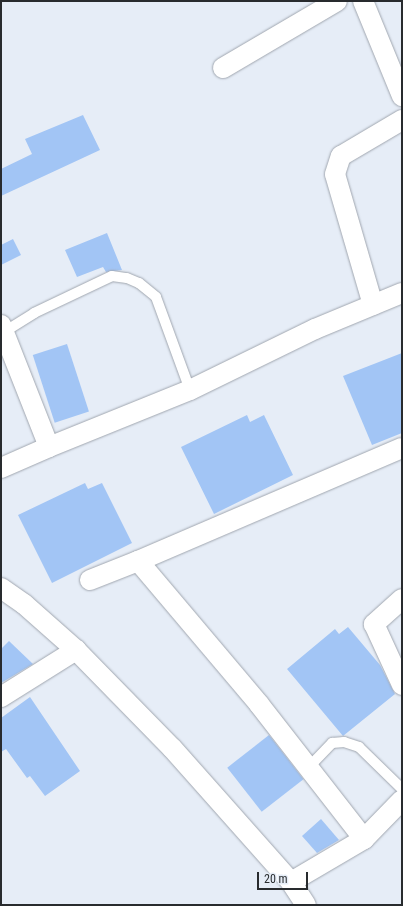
<!DOCTYPE html>
<style>
body{margin:0}
#map{position:relative;width:403px;height:906px;overflow:hidden;background:#e6edf7;font-family:"Roboto Condensed",sans-serif}
div>[style]{position:absolute}
.building>*{inset:0;background:#a2c5f5;transform-origin:0 0}
.roads{filter:drop-shadow(0 0 1px #a0a6af) drop-shadow(0 0 1px #a0a6af)}
.lane>*{height:10px;margin:-5px;padding:0 5px;transform-origin:5px;border-radius:5px;background:#fff}
.street>*{height:20px;margin:-10px;padding:0 10px;transform-origin:10px;border-radius:10px;background:#fff}
span{translate:-50% -50%;white-space:nowrap;text-align:center;line-height:1.15;-webkit-text-stroke:3px #e6edf7;paint-order:stroke}
.frame{position:absolute;inset:0;border:2px solid #282b2e;pointer-events:none}
.scale{position:absolute;left:257px;top:872px;width:51px;height:18px;box-sizing:border-box;border:2px solid #282b2e;border-top:0;padding-left:5px;font-size:12px;line-height:14px;white-space:nowrap;color:#282b2e;-webkit-text-stroke:3px #e6edf7;paint-order:stroke}
</style>
<div id="map">
<div class="building">
<div style="clip-path:polygon(83px 115px,100px 150px,1px 196px,1px 169px,32px 154px,25px 139px)"></div>
<div style="clip-path:polygon(107px 233px,122px 270px,106px 272px,103px 267px,77px 277px,65px 250px)"></div>
<div style="clip-path:polygon(13px 239px,21px 255px,1px 265px,1px 245px)"></div>
<div style="left:67px;top:344px;width:71px;height:36px;rotate:72deg"></div>
<div style="clip-path:polygon(402px 353px,402px 433px,372px 445px,343px 376px)"></div>
<div style="clip-path:polygon(247px 415px,250px 422px,264px 415px,293px 475px,214px 514px,181px 447px)"></div>
<div style="clip-path:polygon(85px 483px,88px 489px,102px 483px,132px 543px,52px 583px,18px 515px)"></div>
<div style="clip-path:polygon(348px 627px,380px 665px,395px 694px,343px 736px,287px 669px,335px 629px,339px 634px)"></div>
<div style="clip-path:polygon(9px 641px,33px 664px,1px 683px,1px 649px)"></div>
<div style="clip-path:polygon(30px 697px,80px 771px,45px 796px,30px 776px,27px 778px,6px 749px,1px 752px,1px 718px)"></div>
<div style="left:269px;top:735px;width:56px;height:53px;rotate:52deg"></div>
<div style="clip-path:polygon(321px 819px,339px 840px,317px 853px,302px 836px)"></div>
</div>
<div class="roads">
<div class="lane">
<div style="left:4px;top:332px;width:36px;rotate:-32deg"></div>
<div style="left:34px;top:313px;width:86px;rotate:-25.4deg"></div>
<div style="left:112px;top:276px;width:15px;rotate:8deg"></div>
<div style="left:127px;top:278px;width:13px;rotate:23deg"></div>
<div style="left:139px;top:283px;width:22px;rotate:39deg"></div>
<div style="left:156px;top:297px;width:99px;rotate:69.9deg"></div>
<div style="left:308px;top:768px;width:35px;rotate:-46deg"></div>
<div style="left:332px;top:743px;width:12px;rotate:-5deg"></div>
<div style="left:344px;top:742px;width:16px;rotate:18deg"></div>
<div style="left:359px;top:747px;width:60px;rotate:44.3deg"></div>
</div>
<div class="street">
<div style="left:363px;top:1px;width:103px;rotate:67.7deg"></div>
<div style="left:223px;top:68px;width:132px;rotate:-30.4deg"></div>
<div style="left:373px;top:305px;width:136px;rotate:-106.2deg"></div>
<div style="left:335px;top:174px;width:19px;rotate:-72deg"></div>
<div style="left:341px;top:156px;width:71px;rotate:-30.5deg"></div>
<div style="left:1px;top:325px;width:131px;rotate:68.5deg"></div>
<div style="left:49px;top:447px;width:52px;rotate:156.4deg"></div>
<div style="left:49px;top:447px;width:152px;rotate:-22deg"></div>
<div style="left:190px;top:390px;width:139px;rotate:-26deg"></div>
<div style="left:315px;top:329px;width:94px;rotate:-22.5deg"></div>
<div style="left:90px;top:580px;width:52px;rotate:-21.6deg"></div>
<div style="left:1px;top:588px;width:28px;rotate:35deg"></div>
<div style="left:24px;top:604px;width:69px;rotate:41.5deg"></div>
<div style="left:76px;top:650px;width:137px;rotate:45.6deg"></div>
<div style="left:172px;top:748px;width:179px;rotate:48.4deg"></div>
<div style="left:291px;top:882px;width:27px;rotate:57deg"></div>
<div style="left:402px;top:599px;width:38px;rotate:138deg"></div>
<div style="left:374px;top:624px;width:67px;rotate:65.3deg"></div>
<div style="left:1px;top:697px;width:89px;rotate:-32.1deg"></div>
<div style="left:364px;top:839px;width:171px;rotate:-127.9deg"></div>
<div style="left:259px;top:704px;width:187px;rotate:-130.2deg"></div>
<div style="left:138px;top:561px;width:287px;rotate:-23.2deg"></div>
<div style="left:291px;top:882px;width:85px;rotate:-30.5deg"></div>
<div style="left:364px;top:839px;width:54px;rotate:-45.7deg"></div>
</div>
</div>
<div class="frame"></div>
<div class="scale">20 m</div>
</div>
